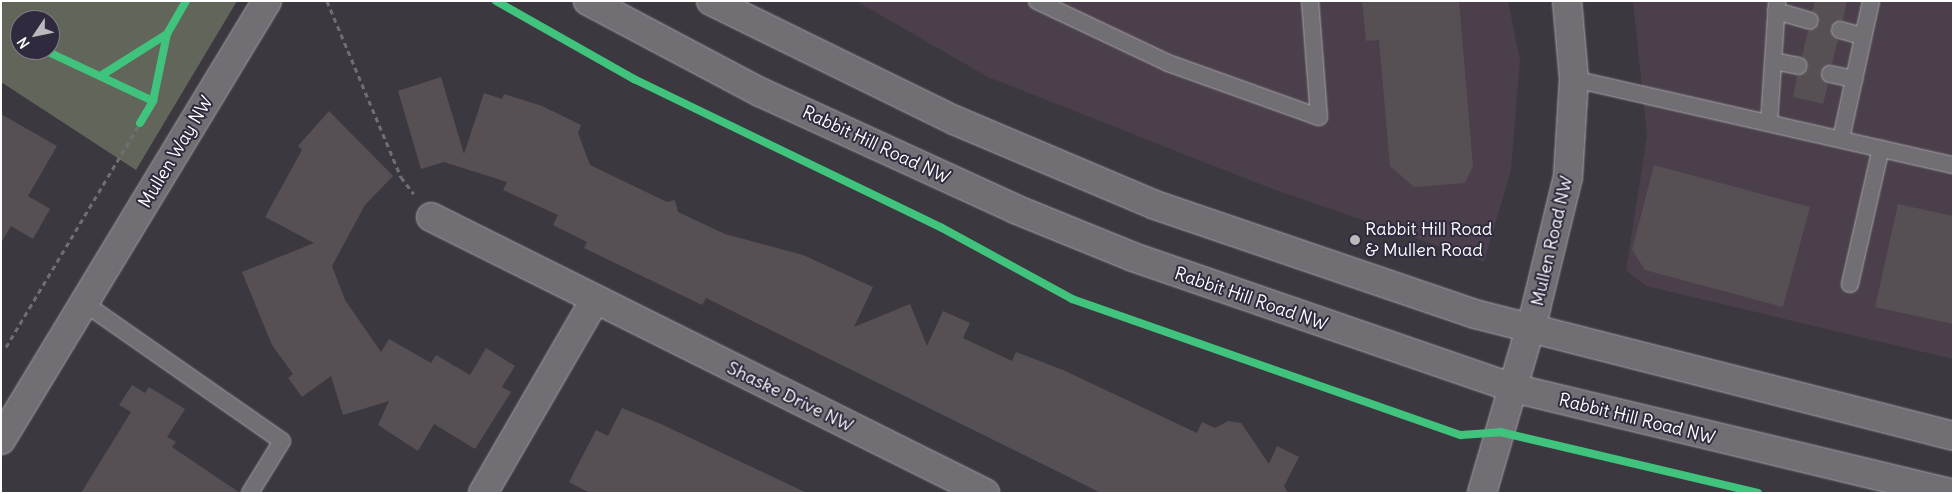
<!DOCTYPE html>
<style>
body{margin:0}
#map{position:relative;width:1954px;height:494px;overflow:hidden;background:#3c3840;font-family:Delius,sans-serif}
div>[style]{position:absolute}
.built>*{inset:0;background:#4a3f4a}
.green>*{inset:0;background:#61655a}
.building>*{inset:0;background:#565054}
.path>*{height:3px;margin-top:-1.5px;transform-origin:0;background:repeating-linear-gradient(90deg,#706e73 0 5px,transparent 0 9px)}
.roads{filter:drop-shadow(0 0 1px #a7a5a9) drop-shadow(0 0 1px #a7a5a9)}
.service>*{height:16px;margin:-8px;padding:0 8px;transform-origin:8px;border-radius:8px;background:#716f74}
.minor>*{height:28px;margin:-14px;padding:0 14px;transform-origin:14px;border-radius:14px;background:#716f74}
.tertiary>*{height:28px;margin:-14px;padding:0 14px;transform-origin:14px;border-radius:14px;background:#716f74}
.secondary>*{height:28px;margin:-14px;padding:0 14px;transform-origin:14px;border-radius:14px;background:#716f74}
.cycleway>*{height:8px;margin:-4px;padding:0 4px;transform-origin:4px;border-radius:4px;background:#40c37c}
.dots>*{width:14px;height:14px;translate:-50% -50%;box-sizing:border-box;border:2px solid #2f2a3d;border-radius:50%}
span{translate:-50% -50%;white-space:nowrap;text-align:center;line-height:1.15;-webkit-text-stroke:4px #2f2a3d;paint-order:stroke}
.street-label{font-size:18px;color:#fff}
.poi-label{font-size:18px;color:#fff}
.left{translate:0 -50%;text-align:left}
.frame{position:absolute;inset:0;border:2px solid #fff;pointer-events:none}
.north{position:absolute;left:10px;top:10px;width:50px;height:50px;box-sizing:border-box;background:#2f2a3d;border:1px solid #827f8b;border-radius:50%;rotate:236deg;font-size:14px;font-weight:700;line-height:20px;text-align:center;color:#fff}
.north::after{content:'';display:block;margin:auto;width:18px;height:22px;background:#bbb9bc;clip-path:polygon(50% 0,100% 100%,50% 72%,0 100%)}
</style>
<div id="map">
<div class="built">
<div style="clip-path:polygon(856px 1px,1508px 1px,1520px 60px,1511px 170px,1484px 262px,1270px 188px,988px 77px)"></div>
<div style="clip-path:polygon(1633px 1px,1953px 1px,1953px 359px,1646px 286px,1626px 270px,1647px 136px)"></div>
</div>
<div class="green">
<div style="clip-path:polygon(evenodd,1px 1px,237px 1px,136px 170px,1px 82px,1px 1px,20px 20px,50px 20px,50px 50px,20px 50px,20px 20px)"></div>
</div>
<div class="building">
<div style="clip-path:polygon(1362px 1px,1459px 1px,1473px 166px,1465px 183px,1414px 187px,1390px 166px,1379px 40px,1366px 41px)"></div>
<div style="clip-path:polygon(1815px 1px,1847px 1px,1843px 20px,1830px 28px,1838px 40px,1832px 64px,1820px 72px,1828px 84px,1823px 104px,1793px 97px,1797px 76px,1809px 68px,1802px 56px,1808px 31px,1820px 23px,1812px 11px)"></div>
<div style="clip-path:polygon(441px 77px,464px 154px,484px 93px,502px 99px,504px 94px,542px 106px,581px 125px,578px 133px,590px 165px,667px 202px,675px 200px,678px 212px,725px 234px,803px 255px,873px 287px,854px 327px,910px 304px,927px 346px,943px 311px,970px 323px,963px 338px,1012px 361px,1016px 352px,1063px 370px,1197px 433px,1202px 422px,1215px 428px,1228px 421px,1241px 423px,1269px 464px,1277px 446px,1299px 457px,1284px 486px,1288px 493px,1101px 493px,706px 298px,702px 305px,584px 248px,587px 242px,553px 225px,558px 215px,503px 190px,507px 182px,444px 162px,421px 169px,398px 91px)"></div>
<div style="clip-path:polygon(329px 111px,393px 176px,365px 205px,332px 266px,345px 300px,381px 352px,389px 339px,431px 363px,436px 355px,470px 375px,486px 348px,515px 366px,502px 387px,511px 392px,475px 449px,434px 424px,418px 451px,378px 425px,389px 401px,343px 415px,331px 376px,302px 397px,288px 378px,293px 374px,272px 345px,242px 272px,314px 243px,265px 217px,302px 150px,298px 146px)"></div>
<div style="clip-path:polygon(1px 114px,57px 146px,28px 196px,50px 209px,33px 239px,11px 226px,1px 243px)"></div>
<div style="clip-path:polygon(1654px 165px,1810px 207px,1783px 307px,1645px 270px,1632px 250px)"></div>
<div style="clip-path:polygon(1898px 204px,1953px 216px,1953px 324px,1875px 307px)"></div>
<div style="clip-path:polygon(132px 385px,145px 393px,149px 387px,185px 409px,167px 437px,176px 442px,172px 447px,240px 493px,81px 493px,131px 412px,119px 405px)"></div>
<div style="clip-path:polygon(622px 408px,661px 424px,807px 493px,590px 493px,569px 482px,596px 430px,608px 436px)"></div>
</div>
<div class="path">
<div style="left:327px;top:1px;width:191px;rotate:67.2deg"></div>
<div style="left:401px;top:177px;width:21px;rotate:53deg"></div>
<div style="left:6px;top:347px;width:261px;rotate:-59.1deg"></div>
</div>
<div class="roads">
<div class="service">
<div style="left:1037px;top:1px;width:145px;rotate:25.3deg"></div>
<div style="left:1168px;top:63px;width:160px;rotate:19.7deg"></div>
<div style="left:1319px;top:117px;width:116px;rotate:-94.4deg"></div>
<div style="left:1776px;top:11px;width:35px;rotate:16deg"></div>
<div style="left:1840px;top:30px;width:24px;rotate:15deg"></div>
<div style="left:1773px;top:61px;width:26px;rotate:11deg"></div>
<div style="left:1830px;top:74px;width:25px;rotate:12deg"></div>
<div style="left:1574px;top:79px;width:389px;rotate:12.8deg"></div>
<div style="left:1769px;top:123px;width:122px;rotate:-86.2deg"></div>
<div style="left:1841px;top:139px;width:141px;rotate:-77.7deg"></div>
<div style="left:1850px;top:284px;width:139px;rotate:-77.2deg"></div>
<div style="left:84px;top:303px;width:241px;rotate:34.9deg"></div>
<div style="left:282px;top:441px;width:61px;rotate:121.6deg"></div>
</div>
<div class="minor">
<div style="left:431px;top:217px;width:619px;rotate:26.48deg"></div>
<div style="left:483px;top:493px;width:223px;rotate:-59.9deg"></div>
</div>
<div class="tertiary">
<div style="left:1px;top:440px;width:513px;rotate:-58.79deg"></div>
<div style="left:1482px;top:493px;width:193px;rotate:-73.7deg"></div>
<div style="left:1536px;top:308px;width:135px;rotate:-76.3deg"></div>
<div style="left:1568px;top:177px;width:98px;rotate:-86.5deg"></div>
<div style="left:1574px;top:79px;width:78px;rotate:-95.1deg"></div>
</div>
<div class="secondary">
<div style="left:588px;top:1px;width:195px;rotate:27.9deg"></div>
<div style="left:760px;top:92px;width:281px;rotate:24.6deg"></div>
<div style="left:1015px;top:209px;width:127px;rotate:22.1deg"></div>
<div style="left:1133px;top:257px;width:402px;rotate:19deg"></div>
<div style="left:1513px;top:388px;width:450px;rotate:13.5deg"></div>
<div style="left:711px;top:1px;width:271px;rotate:26.1deg"></div>
<div style="left:954px;top:120px;width:218px;rotate:22.9deg"></div>
<div style="left:1155px;top:205px;width:338px;rotate:18.8deg"></div>
<div style="left:1475px;top:314px;width:493px;rotate:14.3deg"></div>
</div>
</div>
<div class="cycleway">
<div style="left:496px;top:1px;width:159px;rotate:29.5deg"></div>
<div style="left:634px;top:79px;width:342px;rotate:25.8deg"></div>
<div style="left:942px;top:228px;width:148px;rotate:28.6deg"></div>
<div style="left:1072px;top:299px;width:412px;rotate:19.3deg"></div>
<div style="left:1461px;top:435px;width:39px;rotate:-4deg"></div>
<div style="left:1500px;top:432px;width:265px;rotate:13.3deg"></div>
<div style="left:44px;top:50px;width:120px;rotate:25.1deg"></div>
<div style="left:102px;top:75px;width:77px;rotate:-32.2deg"></div>
<div style="left:167px;top:34px;width:38px;rotate:-60deg"></div>
<div style="left:140px;top:123px;width:26px;rotate:-59deg"></div>
<div style="left:153px;top:101px;width:68px;rotate:-78.2deg"></div>
</div>
<div class="dots">
<div style="left:1355px;top:240px;background:#bbb9bc"></div>
</div>
<div class="street-label">
<span style="left:876px;top:145px;rotate:25deg">Rabbit Hill Road NW</span>
<span style="left:176px;top:152px;rotate:-59deg">Mullen Way NW</span>
<span style="left:1552px;top:241px;rotate:-77deg">Mullen Road NW</span>
<span style="left:1251px;top:299px;rotate:19deg">Rabbit Hill Road NW</span>
<span style="left:790px;top:397px;rotate:26deg">Shaske Drive NW</span>
<span style="left:1637px;top:419px;rotate:14deg">Rabbit Hill Road NW</span>
</div>
<div class="poi-label">
<span class="left" style="left:1365px;top:240px">Rabbit Hill Road<br>&amp; Mullen Road</span>
</div>
<div class="frame"></div>
<div class="north">N</div>
</div>
